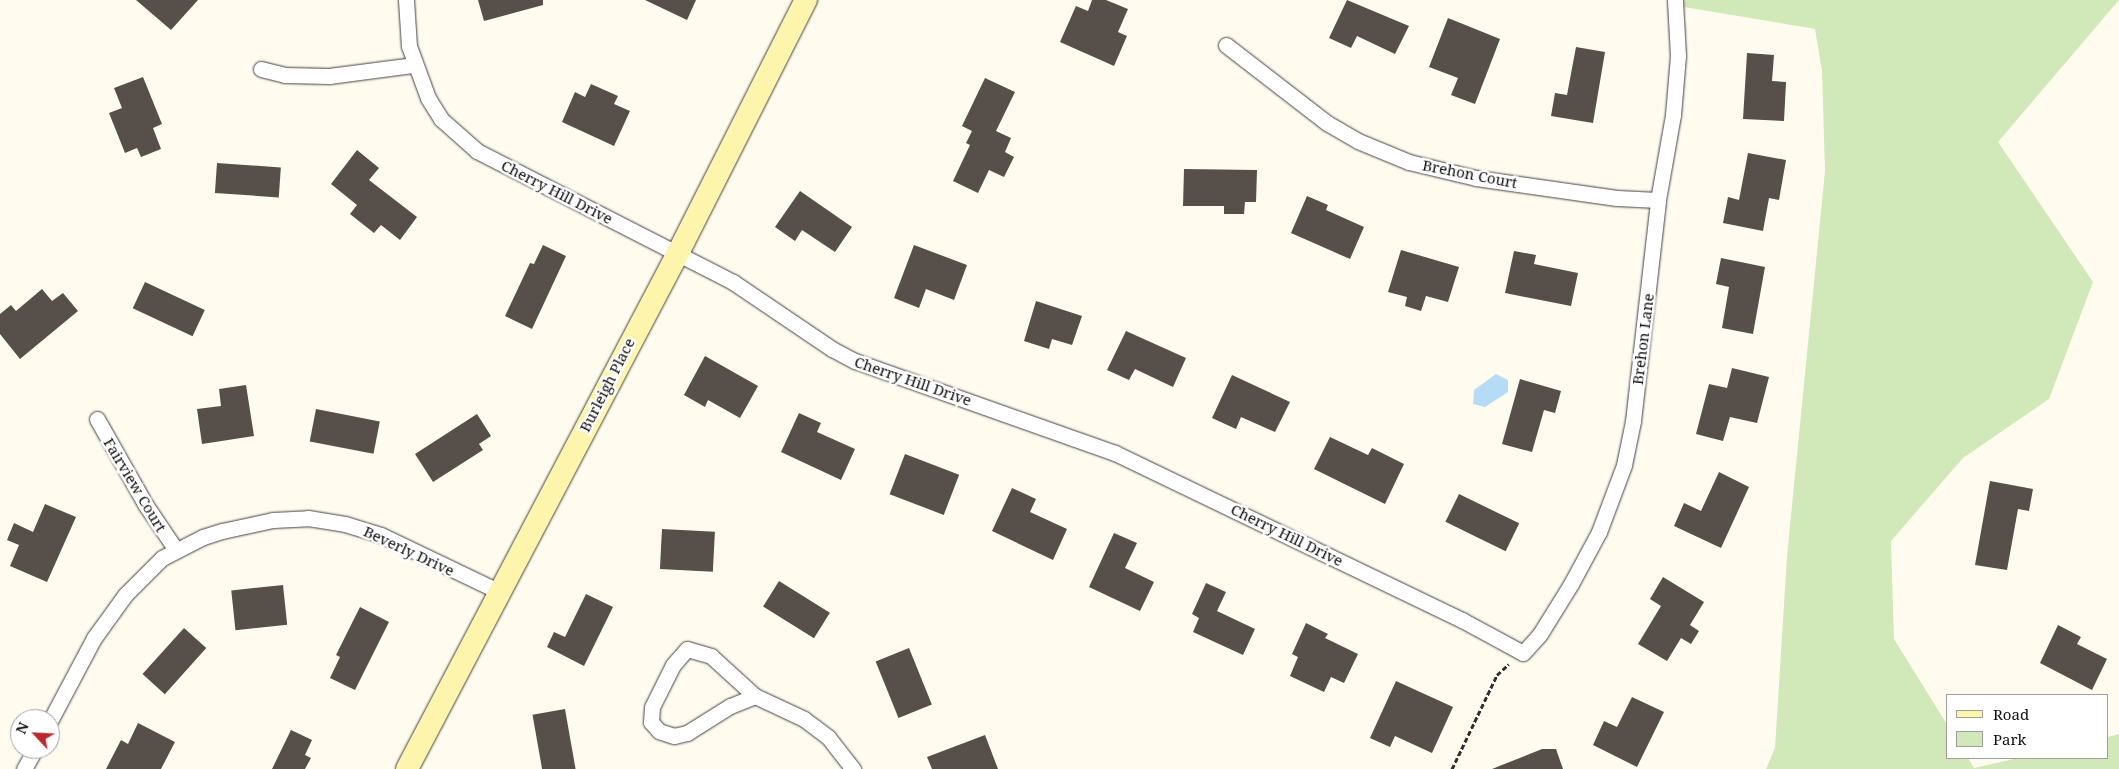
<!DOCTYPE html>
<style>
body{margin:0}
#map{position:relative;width:2119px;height:769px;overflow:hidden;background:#fffcef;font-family:"Noto Serif",serif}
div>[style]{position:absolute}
.green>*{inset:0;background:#d1e9b9}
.water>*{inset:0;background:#b5dcf5}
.building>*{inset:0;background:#564f4a;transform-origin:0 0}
.path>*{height:3px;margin-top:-1.5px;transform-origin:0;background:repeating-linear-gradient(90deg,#303030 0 5px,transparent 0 7.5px)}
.roads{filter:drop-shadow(0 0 1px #414141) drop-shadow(0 0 1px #414141)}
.street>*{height:15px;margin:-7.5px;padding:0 7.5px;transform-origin:7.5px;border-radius:7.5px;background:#fff}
.secondary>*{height:22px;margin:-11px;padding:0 11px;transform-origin:11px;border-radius:11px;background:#fdf5ab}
span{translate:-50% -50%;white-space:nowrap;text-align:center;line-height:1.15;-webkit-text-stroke:5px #fff;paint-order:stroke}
.street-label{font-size:15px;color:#0e0e0e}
.legend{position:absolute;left:1946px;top:694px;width:162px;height:65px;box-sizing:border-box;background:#fff;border:1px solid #9f9f9f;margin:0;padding:6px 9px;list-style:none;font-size:15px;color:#0e0e0e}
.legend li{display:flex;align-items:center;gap:10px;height:25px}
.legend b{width:25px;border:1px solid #9f9f9f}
.north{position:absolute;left:10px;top:709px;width:50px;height:50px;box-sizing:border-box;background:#fff;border:1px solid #9f9f9f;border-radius:50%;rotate:295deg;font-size:14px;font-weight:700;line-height:20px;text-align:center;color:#0e0e0e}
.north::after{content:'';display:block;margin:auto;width:18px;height:22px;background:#bc282d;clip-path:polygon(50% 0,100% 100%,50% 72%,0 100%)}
</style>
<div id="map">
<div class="green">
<div style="clip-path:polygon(1683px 0,2119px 0,1998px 142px,2093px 282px,2049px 399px,1963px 458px,1891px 541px,1894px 639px,1948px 726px,1948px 758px,1968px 758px,1974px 768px,2018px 758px,2108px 758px,2108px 737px,2119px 734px,2119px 769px,1766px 769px,1775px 748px,1787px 556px,1825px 171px,1822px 71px,1815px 29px,1684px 7px)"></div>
</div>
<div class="water">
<div style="clip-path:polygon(1496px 374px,1508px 380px,1508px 392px,1485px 407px,1473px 404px,1474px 390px)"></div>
</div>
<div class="building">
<div style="clip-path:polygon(136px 0,198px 0,171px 30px)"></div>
<div style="clip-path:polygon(478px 0,543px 0,543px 5px,484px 21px)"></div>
<div style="clip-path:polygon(645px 0,696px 0,687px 20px)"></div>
<div style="clip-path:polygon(1092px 0,1106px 0,1128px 9px,1118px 32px,1127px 36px,1114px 66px,1060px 42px,1076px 6px,1088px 11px)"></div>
<div style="clip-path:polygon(1347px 0,1409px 26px,1395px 54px,1357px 36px,1351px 48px,1329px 38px)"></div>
<div style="clip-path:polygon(1448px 18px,1500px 39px,1475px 104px,1451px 95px,1458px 78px,1429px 67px)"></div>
<div style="clip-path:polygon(1576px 47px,1605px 52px,1593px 123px,1551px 116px,1555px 93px,1567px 95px)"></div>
<div style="clip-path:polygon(1747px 53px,1774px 55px,1772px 81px,1786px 82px,1784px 121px,1743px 119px)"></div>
<div style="clip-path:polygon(143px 77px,162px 124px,153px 128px,161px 149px,141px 157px,137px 148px,125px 153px,109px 113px,122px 108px,114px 88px)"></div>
<div style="clip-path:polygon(985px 78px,1015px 92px,996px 131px,1011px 138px,1005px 152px,1014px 157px,1004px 177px,989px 170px,978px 193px,953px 181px,970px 145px,966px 143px,972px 131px,962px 126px)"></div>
<div style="clip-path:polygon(591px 84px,618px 96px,614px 104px,630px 111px,614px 146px,562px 122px,575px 92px,585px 97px)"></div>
<div style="clip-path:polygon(357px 150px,379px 168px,369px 180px,417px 217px,400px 240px,381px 225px,374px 233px,350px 214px,357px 205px,331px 184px)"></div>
<div style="clip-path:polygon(1748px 153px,1786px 160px,1779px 200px,1769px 198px,1763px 231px,1723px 223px,1728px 197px,1739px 200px)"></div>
<div style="left:217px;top:163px;width:64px;height:30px;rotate:4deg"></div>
<div style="clip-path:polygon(1184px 169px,1257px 170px,1256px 202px,1245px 202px,1244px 214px,1224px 214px,1224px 206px,1183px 206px)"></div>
<div style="clip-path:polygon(800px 191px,852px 227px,835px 252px,802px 230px,795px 241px,775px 227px)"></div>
<div style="clip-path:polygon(1307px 196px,1328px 205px,1326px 210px,1364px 227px,1350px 259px,1291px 233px)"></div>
<div style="clip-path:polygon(543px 245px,566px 256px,532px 329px,505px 316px,530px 263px,534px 264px)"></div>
<div style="clip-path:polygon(914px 245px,967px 265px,954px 300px,926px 289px,919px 308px,894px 298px)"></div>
<div style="clip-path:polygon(1401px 250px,1459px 267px,1448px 302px,1426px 296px,1421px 311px,1405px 306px,1407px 297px,1388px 292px)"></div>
<div style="clip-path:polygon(1514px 251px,1536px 255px,1534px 264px,1578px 273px,1571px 306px,1505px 293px)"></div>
<div style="clip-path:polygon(1721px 258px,1765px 267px,1753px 334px,1722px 328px,1729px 287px,1716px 284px)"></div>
<div style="left:145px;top:282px;width:66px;height:29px;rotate:25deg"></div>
<div style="clip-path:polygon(42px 289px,52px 301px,63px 293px,78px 311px,20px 359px,0 334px,0 314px,11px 305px,16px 311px)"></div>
<div style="clip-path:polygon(1036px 301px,1082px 316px,1072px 345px,1052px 339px,1049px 349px,1024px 341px)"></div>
<div style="clip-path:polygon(1126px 331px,1186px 358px,1173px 387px,1135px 369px,1129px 380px,1107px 370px)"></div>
<div style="clip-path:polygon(705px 356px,758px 386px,740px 418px,708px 400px,705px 407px,684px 395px)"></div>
<div style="clip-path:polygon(1732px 368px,1769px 377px,1757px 423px,1730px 417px,1723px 441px,1696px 434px,1709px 384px,1727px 388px)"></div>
<div style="clip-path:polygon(1232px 375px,1290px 402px,1275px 432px,1241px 417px,1236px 429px,1212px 418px)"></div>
<div style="clip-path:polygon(1520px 379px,1561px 391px,1555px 413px,1544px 410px,1532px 452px,1502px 444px)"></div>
<div style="clip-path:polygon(246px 385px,254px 436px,202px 444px,197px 409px,221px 406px,219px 389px)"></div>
<div style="left:316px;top:409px;width:65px;height:33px;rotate:11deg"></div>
<div style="clip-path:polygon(799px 413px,821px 423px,817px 432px,855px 449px,841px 480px,781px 452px)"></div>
<div style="clip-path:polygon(477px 414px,491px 436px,479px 444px,483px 450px,433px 482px,415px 454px)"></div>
<div style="clip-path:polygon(1330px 437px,1368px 455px,1372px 448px,1404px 464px,1385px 504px,1314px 469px)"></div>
<div style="left:905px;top:454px;width:58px;height:43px;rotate:21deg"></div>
<div style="clip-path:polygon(1719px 472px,1749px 487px,1721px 548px,1674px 526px,1684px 503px,1701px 511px)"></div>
<div style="clip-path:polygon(1990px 481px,2033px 489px,2029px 511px,2018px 509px,2007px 570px,1975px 565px)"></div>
<div style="clip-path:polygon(1012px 488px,1036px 499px,1030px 512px,1067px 529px,1053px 560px,992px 531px)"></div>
<div style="left:1459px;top:494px;width:67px;height:31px;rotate:26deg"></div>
<div style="clip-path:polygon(45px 504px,76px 517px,47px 582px,10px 566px,19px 545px,7px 540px,14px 523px,33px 532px)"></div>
<div style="left:662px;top:529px;width:53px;height:40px;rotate:3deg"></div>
<div style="clip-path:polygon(1114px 533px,1137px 543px,1125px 568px,1154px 582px,1140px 611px,1089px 587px)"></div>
<div style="clip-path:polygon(1663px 577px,1704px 602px,1690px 625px,1699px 631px,1691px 644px,1681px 638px,1667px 661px,1638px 644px,1661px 606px,1650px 599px)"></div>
<div style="left:779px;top:581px;width:60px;height:30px;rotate:32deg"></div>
<div style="clip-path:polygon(1206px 583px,1226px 592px,1217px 611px,1255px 629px,1243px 655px,1193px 632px,1199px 618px,1192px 614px)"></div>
<div style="left:283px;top:585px;width:40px;height:52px;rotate:84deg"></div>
<div style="clip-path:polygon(586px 594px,613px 607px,584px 666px,547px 647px,554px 632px,565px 637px)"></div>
<div style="clip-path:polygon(360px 607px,389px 622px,355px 690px,330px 678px,340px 657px,336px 655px)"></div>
<div style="clip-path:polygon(1306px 623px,1328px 634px,1325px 638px,1358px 654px,1344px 683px,1331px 677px,1324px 692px,1290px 676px,1298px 657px,1292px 654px)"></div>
<div style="clip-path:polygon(2058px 625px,2081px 637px,2077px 644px,2107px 659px,2092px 690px,2040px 663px)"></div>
<div style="left:184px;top:628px;width:30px;height:62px;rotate:42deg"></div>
<div style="left:909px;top:648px;width:61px;height:36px;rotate:68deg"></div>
<div style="clip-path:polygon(1396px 681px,1453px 707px,1432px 753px,1395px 736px,1390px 747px,1370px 738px)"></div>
<div style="clip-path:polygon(1632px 697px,1664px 712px,1637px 767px,1593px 745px,1604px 721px,1617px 727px)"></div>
<div style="left:565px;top:709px;width:61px;height:33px;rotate:80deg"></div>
<div style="clip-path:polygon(138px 723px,175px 742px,161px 769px,106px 769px,121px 740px,128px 744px)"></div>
<div style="clip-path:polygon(291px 730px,312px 740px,305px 755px,311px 758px,305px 769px,272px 769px)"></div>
<div style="clip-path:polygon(985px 735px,998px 769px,932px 769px,927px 757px)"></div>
<div style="clip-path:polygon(1542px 749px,1556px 749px,1563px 769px,1492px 769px)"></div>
</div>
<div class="path">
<div style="left:1452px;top:769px;width:104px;rotate:-64.4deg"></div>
<div style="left:1497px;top:675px;width:16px;rotate:-43deg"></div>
</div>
<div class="roads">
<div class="street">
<div style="left:406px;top:0;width:46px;rotate:86.3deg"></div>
<div style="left:409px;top:46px;width:55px;rotate:69.9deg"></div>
<div style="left:428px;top:98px;width:25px;rotate:58deg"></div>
<div style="left:441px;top:119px;width:48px;rotate:41.6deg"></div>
<div style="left:477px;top:151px;width:288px;rotate:27.1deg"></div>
<div style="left:733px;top:282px;width:120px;rotate:34.1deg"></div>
<div style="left:832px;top:349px;width:26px;rotate:28deg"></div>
<div style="left:855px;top:361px;width:276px;rotate:19.5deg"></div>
<div style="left:1115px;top:453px;width:385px;rotate:25.7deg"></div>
<div style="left:1462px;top:620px;width:69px;rotate:28.4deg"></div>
<div style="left:1523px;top:653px;width:25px;rotate:-48deg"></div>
<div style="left:1540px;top:634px;width:59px;rotate:-58.2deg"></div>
<div style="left:1571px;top:584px;width:59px;rotate:-61.7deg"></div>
<div style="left:1599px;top:532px;width:72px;rotate:-69.5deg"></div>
<div style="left:1624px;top:465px;width:45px;rotate:-78.4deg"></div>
<div style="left:1633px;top:421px;width:222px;rotate:-83.5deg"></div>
<div style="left:1658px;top:200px;width:86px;rotate:-80deg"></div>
<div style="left:1673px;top:115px;width:59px;rotate:-85.2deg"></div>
<div style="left:1678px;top:56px;width:56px;rotate:-93.1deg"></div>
<div style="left:1226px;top:45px;width:128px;rotate:37.7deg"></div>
<div style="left:1327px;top:123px;width:36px;rotate:30deg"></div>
<div style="left:1358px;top:141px;width:55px;rotate:22.4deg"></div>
<div style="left:1409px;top:162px;width:69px;rotate:13.4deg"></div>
<div style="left:1476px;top:178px;width:142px;rotate:8.1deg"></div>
<div style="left:1617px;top:198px;width:41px;rotate:2.8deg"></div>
<div style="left:261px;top:69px;width:25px;rotate:14deg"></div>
<div style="left:285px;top:75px;width:44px;rotate:1.3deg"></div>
<div style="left:329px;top:76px;width:86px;rotate:-7.4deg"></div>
<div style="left:97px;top:419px;width:98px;rotate:60.5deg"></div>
<div style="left:145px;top:504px;width:55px;rotate:56deg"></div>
<div style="left:687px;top:649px;width:25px;rotate:16deg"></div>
<div style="left:711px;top:656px;width:59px;rotate:42.3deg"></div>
<div style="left:755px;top:696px;width:27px;rotate:158deg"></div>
<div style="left:730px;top:706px;width:51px;rotate:147.9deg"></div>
<div style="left:687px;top:733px;width:13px;rotate:167deg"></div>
<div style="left:674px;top:736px;width:16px;rotate:-162deg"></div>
<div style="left:659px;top:731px;width:12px;rotate:-132deg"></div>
<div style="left:651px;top:722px;width:15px;rotate:-86deg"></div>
<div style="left:652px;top:707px;width:47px;rotate:-63.4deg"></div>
<div style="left:673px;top:665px;width:21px;rotate:-49deg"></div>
<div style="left:755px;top:696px;width:54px;rotate:25.1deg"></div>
<div style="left:804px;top:719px;width:30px;rotate:37deg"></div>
<div style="left:828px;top:737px;width:41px;rotate:52deg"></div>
<div style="left:50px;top:721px;width:94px;rotate:-62.1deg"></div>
<div style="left:94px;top:638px;width:53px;rotate:-54.2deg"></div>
<div style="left:125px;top:595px;width:52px;rotate:-45deg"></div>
<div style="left:162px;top:558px;width:46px;rotate:-27.1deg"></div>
<div style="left:203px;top:537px;width:20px;rotate:-18deg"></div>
<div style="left:222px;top:531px;width:52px;rotate:-12.2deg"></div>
<div style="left:273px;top:520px;width:35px;rotate:-3deg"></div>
<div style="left:308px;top:518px;width:37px;rotate:9deg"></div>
<div style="left:345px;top:524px;width:38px;rotate:17deg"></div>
<div style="left:381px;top:535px;width:132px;rotate:25.6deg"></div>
<div style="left:24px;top:769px;width:23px;rotate:-61deg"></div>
</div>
<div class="secondary">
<div style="left:407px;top:769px;width:583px;rotate:-62.29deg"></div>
<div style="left:678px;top:253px;width:284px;rotate:-63.2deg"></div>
</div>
</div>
<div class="street-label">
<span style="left:1470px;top:174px;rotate:11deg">Brehon Court</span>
<span style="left:557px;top:192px;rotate:27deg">Cherry Hill Drive</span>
<span style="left:1643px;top:339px;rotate:-83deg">Brehon Lane</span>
<span style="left:913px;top:381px;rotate:19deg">Cherry Hill Drive</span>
<span style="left:607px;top:385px;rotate:-63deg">Burleigh Place</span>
<span style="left:135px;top:485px;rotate:59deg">Fairview Court</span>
<span style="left:1287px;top:535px;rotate:26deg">Cherry Hill Drive</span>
<span style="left:409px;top:551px;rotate:25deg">Beverly Drive</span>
</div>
<ul class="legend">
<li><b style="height:6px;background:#fdf5ab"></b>Road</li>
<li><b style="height:14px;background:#d1e9b9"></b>Park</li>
</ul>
<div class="north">N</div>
</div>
